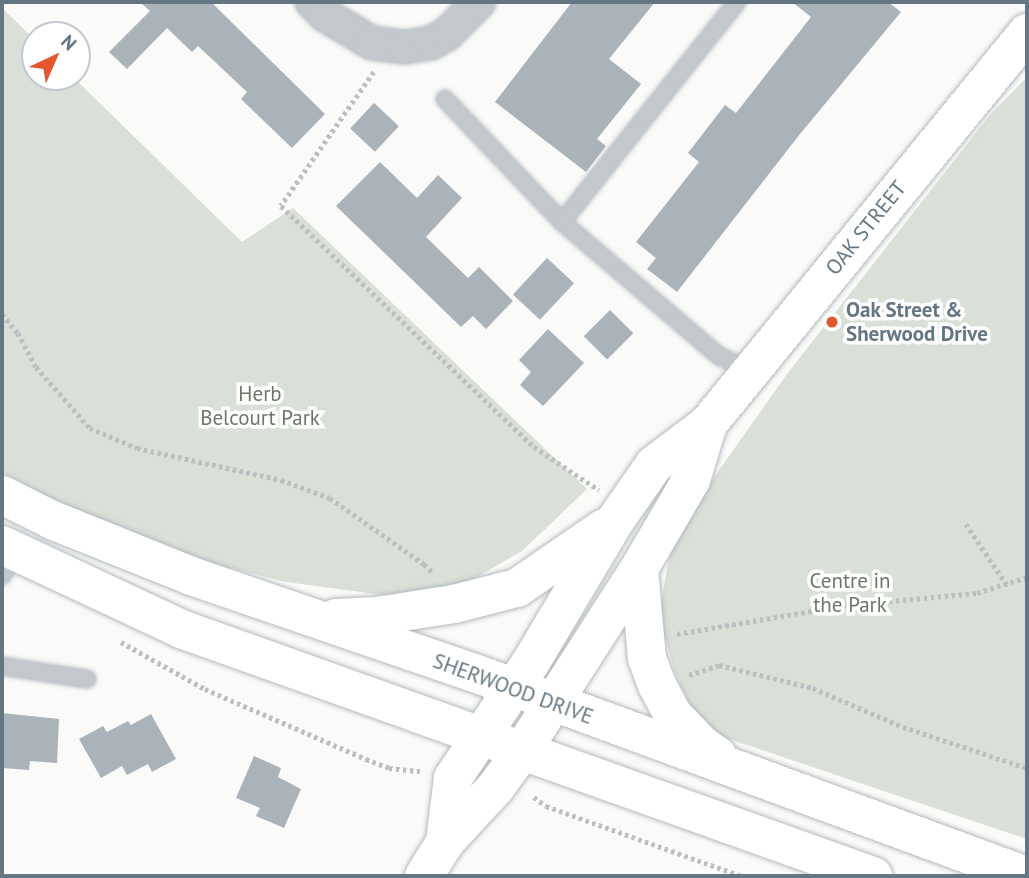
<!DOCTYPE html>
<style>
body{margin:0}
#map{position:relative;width:1029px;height:878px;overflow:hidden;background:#fafaf8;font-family:"PT Sans",sans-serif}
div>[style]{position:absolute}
.green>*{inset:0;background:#dadfd7}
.building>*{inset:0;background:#aab3b9;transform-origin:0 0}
.path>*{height:4.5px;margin-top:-2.25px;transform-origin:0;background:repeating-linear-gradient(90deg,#bbbfc2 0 3.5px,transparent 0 7px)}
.roads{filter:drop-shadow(0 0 2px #b3babf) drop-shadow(0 0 2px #b3babf)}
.lane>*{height:16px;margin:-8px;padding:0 8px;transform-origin:8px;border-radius:8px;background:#c3c8cc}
.street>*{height:32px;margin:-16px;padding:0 16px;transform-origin:16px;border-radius:16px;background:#c3c8cc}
.secondary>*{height:38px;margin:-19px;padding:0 19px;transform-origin:19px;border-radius:19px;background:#fff}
.dots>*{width:19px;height:19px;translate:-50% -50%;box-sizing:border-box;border:4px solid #fff;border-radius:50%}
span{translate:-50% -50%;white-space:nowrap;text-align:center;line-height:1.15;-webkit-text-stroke:7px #fff;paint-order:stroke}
.street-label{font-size:21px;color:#657683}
.poi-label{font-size:21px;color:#657683;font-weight:700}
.left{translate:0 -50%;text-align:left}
.park-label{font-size:21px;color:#687a64}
.frame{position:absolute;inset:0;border:4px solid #657683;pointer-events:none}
.north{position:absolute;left:21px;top:21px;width:70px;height:70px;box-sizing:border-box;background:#fff;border:2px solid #c1c8cd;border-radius:50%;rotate:44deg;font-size:19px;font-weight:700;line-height:28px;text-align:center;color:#657683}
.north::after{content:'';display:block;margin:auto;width:24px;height:32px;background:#e4572e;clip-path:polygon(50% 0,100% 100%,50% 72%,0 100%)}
</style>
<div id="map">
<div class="green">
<div style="clip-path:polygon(2px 8px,35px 40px,35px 77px,73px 77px,242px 242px,293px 208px,587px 489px,522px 551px,451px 592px,398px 597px,286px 582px,202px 561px,65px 506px,2px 472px)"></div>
<div style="clip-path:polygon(1027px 77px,1027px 839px,720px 736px,692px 710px,674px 670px,659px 615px,671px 546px,698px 500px,787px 374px,989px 116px)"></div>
</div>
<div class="building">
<div style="clip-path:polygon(140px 2px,211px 2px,325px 114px,292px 148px,241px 99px,247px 92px,198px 46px,192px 52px,167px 28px,127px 69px,109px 52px,150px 11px)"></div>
<div style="clip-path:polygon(572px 2px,655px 2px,609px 59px,641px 84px,597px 139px,606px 146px,586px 172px,495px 102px)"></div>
<div style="clip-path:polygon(792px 2px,888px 2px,901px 12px,800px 134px,677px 292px,647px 269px,656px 258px,636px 242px,699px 162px,688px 153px,725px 105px,736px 113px,811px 17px)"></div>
<div style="left:374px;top:103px;width:34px;height:35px;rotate:43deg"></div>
<div style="clip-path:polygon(380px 162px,417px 198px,438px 175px,462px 198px,426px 237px,468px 278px,479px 267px,513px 301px,486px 329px,473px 316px,461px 327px,336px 206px)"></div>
<div style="left:547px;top:258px;width:37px;height:50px;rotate:43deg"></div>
<div style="left:610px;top:310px;width:33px;height:37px;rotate:45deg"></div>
<div style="clip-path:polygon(548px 329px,584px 363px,543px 406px,520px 385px,531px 372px,519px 360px)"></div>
<div style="clip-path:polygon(2px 713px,59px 719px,57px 763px,30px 761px,29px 770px,2px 768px)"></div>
<div style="clip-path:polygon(151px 714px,176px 759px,152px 772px,148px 764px,127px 775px,122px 766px,101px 778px,79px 739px,103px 726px,107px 732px,128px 721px,131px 725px)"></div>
<div style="clip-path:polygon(254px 756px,281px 768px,278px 777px,301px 789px,284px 828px,256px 816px,260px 808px,236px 798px)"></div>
</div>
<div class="path">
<div style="left:374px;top:72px;width:163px;rotate:124.8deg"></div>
<div style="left:281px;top:206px;width:349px;rotate:43.6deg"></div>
<div style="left:534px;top:447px;width:78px;rotate:33.5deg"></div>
<div style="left:2px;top:314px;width:25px;rotate:50deg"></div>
<div style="left:18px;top:333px;width:38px;rotate:62deg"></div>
<div style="left:36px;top:367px;width:81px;rotate:48.5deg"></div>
<div style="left:90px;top:428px;width:51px;rotate:23.1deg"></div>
<div style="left:137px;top:448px;width:148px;rotate:12.5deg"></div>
<div style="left:281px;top:480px;width:52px;rotate:20.2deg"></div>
<div style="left:330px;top:498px;width:115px;rotate:35.1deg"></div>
<div style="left:424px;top:564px;width:14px;rotate:45deg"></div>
<div style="left:966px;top:524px;width:73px;rotate:56.1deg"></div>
<div style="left:677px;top:634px;width:172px;rotate:-9.7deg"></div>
<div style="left:847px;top:605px;width:131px;rotate:-5.3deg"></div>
<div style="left:977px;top:593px;width:52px;rotate:-17.7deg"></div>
<div style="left:121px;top:642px;width:96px;rotate:29.2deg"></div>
<div style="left:205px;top:689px;width:176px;rotate:23.5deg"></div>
<div style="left:366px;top:759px;width:25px;rotate:21deg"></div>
<div style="left:389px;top:768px;width:31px;rotate:6deg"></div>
<div style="left:689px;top:675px;width:32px;rotate:-18deg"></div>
<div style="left:719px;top:665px;width:97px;rotate:13.7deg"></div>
<div style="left:813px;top:688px;width:98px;rotate:23.4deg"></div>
<div style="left:903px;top:727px;width:131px;rotate:18.3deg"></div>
<div style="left:534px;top:797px;width:15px;rotate:37deg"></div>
<div style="left:546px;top:806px;width:208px;rotate:19.7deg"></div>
</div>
<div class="roads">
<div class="lane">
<div style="left:445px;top:99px;width:170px;rotate:46.4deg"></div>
<div style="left:562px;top:222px;width:206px;rotate:40.5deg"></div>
<div style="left:719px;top:356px;width:35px;rotate:24deg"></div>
<div style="left:562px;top:222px;width:281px;rotate:-51.5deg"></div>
<div style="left:2px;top:576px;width:27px;rotate:-59deg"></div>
<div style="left:2px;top:666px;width:86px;rotate:8.7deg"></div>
</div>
<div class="street">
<div style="left:312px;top:2px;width:18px;rotate:45deg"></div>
<div style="left:325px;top:15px;width:55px;rotate:30.8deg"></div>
<div style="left:372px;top:43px;width:33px;rotate:7deg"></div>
<div style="left:405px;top:47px;width:26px;rotate:-9deg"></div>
<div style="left:431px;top:43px;width:18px;rotate:-29deg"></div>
<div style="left:447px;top:34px;width:45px;rotate:-45deg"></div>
</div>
<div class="secondary">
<div style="left:2px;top:495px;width:56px;rotate:26.6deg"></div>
<div style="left:52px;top:520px;width:150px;rotate:21.9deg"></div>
<div style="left:191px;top:576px;width:305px;rotate:18.9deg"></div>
<div style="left:480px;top:675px;width:583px;rotate:20.18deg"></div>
<div style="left:2px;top:545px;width:198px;rotate:25.1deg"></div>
<div style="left:181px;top:629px;width:735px;rotate:19.64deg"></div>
<div style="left:639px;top:569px;width:89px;rotate:84.9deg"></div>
<div style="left:647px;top:658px;width:29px;rotate:70deg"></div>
<div style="left:657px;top:685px;width:34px;rotate:62deg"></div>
<div style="left:673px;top:715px;width:42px;rotate:46deg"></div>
<div style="left:702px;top:745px;width:19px;rotate:35deg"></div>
<div style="left:336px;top:618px;width:41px;rotate:-2.8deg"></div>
<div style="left:377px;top:616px;width:78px;rotate:-8.9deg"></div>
<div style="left:454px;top:604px;width:65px;rotate:-14.3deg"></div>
<div style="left:517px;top:588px;width:106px;rotate:-34.6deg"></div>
<div style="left:445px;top:842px;width:64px;rotate:-82.9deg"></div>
<div style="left:453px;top:778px;width:140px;rotate:-56.1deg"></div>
<div style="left:531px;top:662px;width:164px;rotate:-59.2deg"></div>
<div style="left:615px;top:521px;width:68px;rotate:-55.1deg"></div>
<div style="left:654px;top:465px;width:68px;rotate:-37.2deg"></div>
<div style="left:708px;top:424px;width:505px;rotate:-50.79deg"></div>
<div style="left:424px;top:876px;width:40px;rotate:-58deg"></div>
<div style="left:445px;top:842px;width:75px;rotate:-47.2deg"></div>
<div style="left:496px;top:787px;width:44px;rotate:-54.2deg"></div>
<div style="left:522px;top:751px;width:216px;rotate:-57.3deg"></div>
<div style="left:639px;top:569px;width:103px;rotate:-59.7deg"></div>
<div style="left:691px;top:480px;width:59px;rotate:-73.1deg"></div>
</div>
</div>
<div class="dots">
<div style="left:832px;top:322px;background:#e4572e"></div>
</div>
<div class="street-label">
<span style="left:866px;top:228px;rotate:-51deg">OAK STREET</span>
<span style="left:513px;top:689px;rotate:20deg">SHERWOOD DRIVE</span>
</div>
<div class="poi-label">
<span class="left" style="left:846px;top:322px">Oak Street &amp;<br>Sherwood Drive</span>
</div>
<div class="park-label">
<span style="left:260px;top:406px">Herb<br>Belcourt Park</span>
<span style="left:850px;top:593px">Centre in<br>the Park</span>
</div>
<div class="frame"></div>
<div class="north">N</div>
</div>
